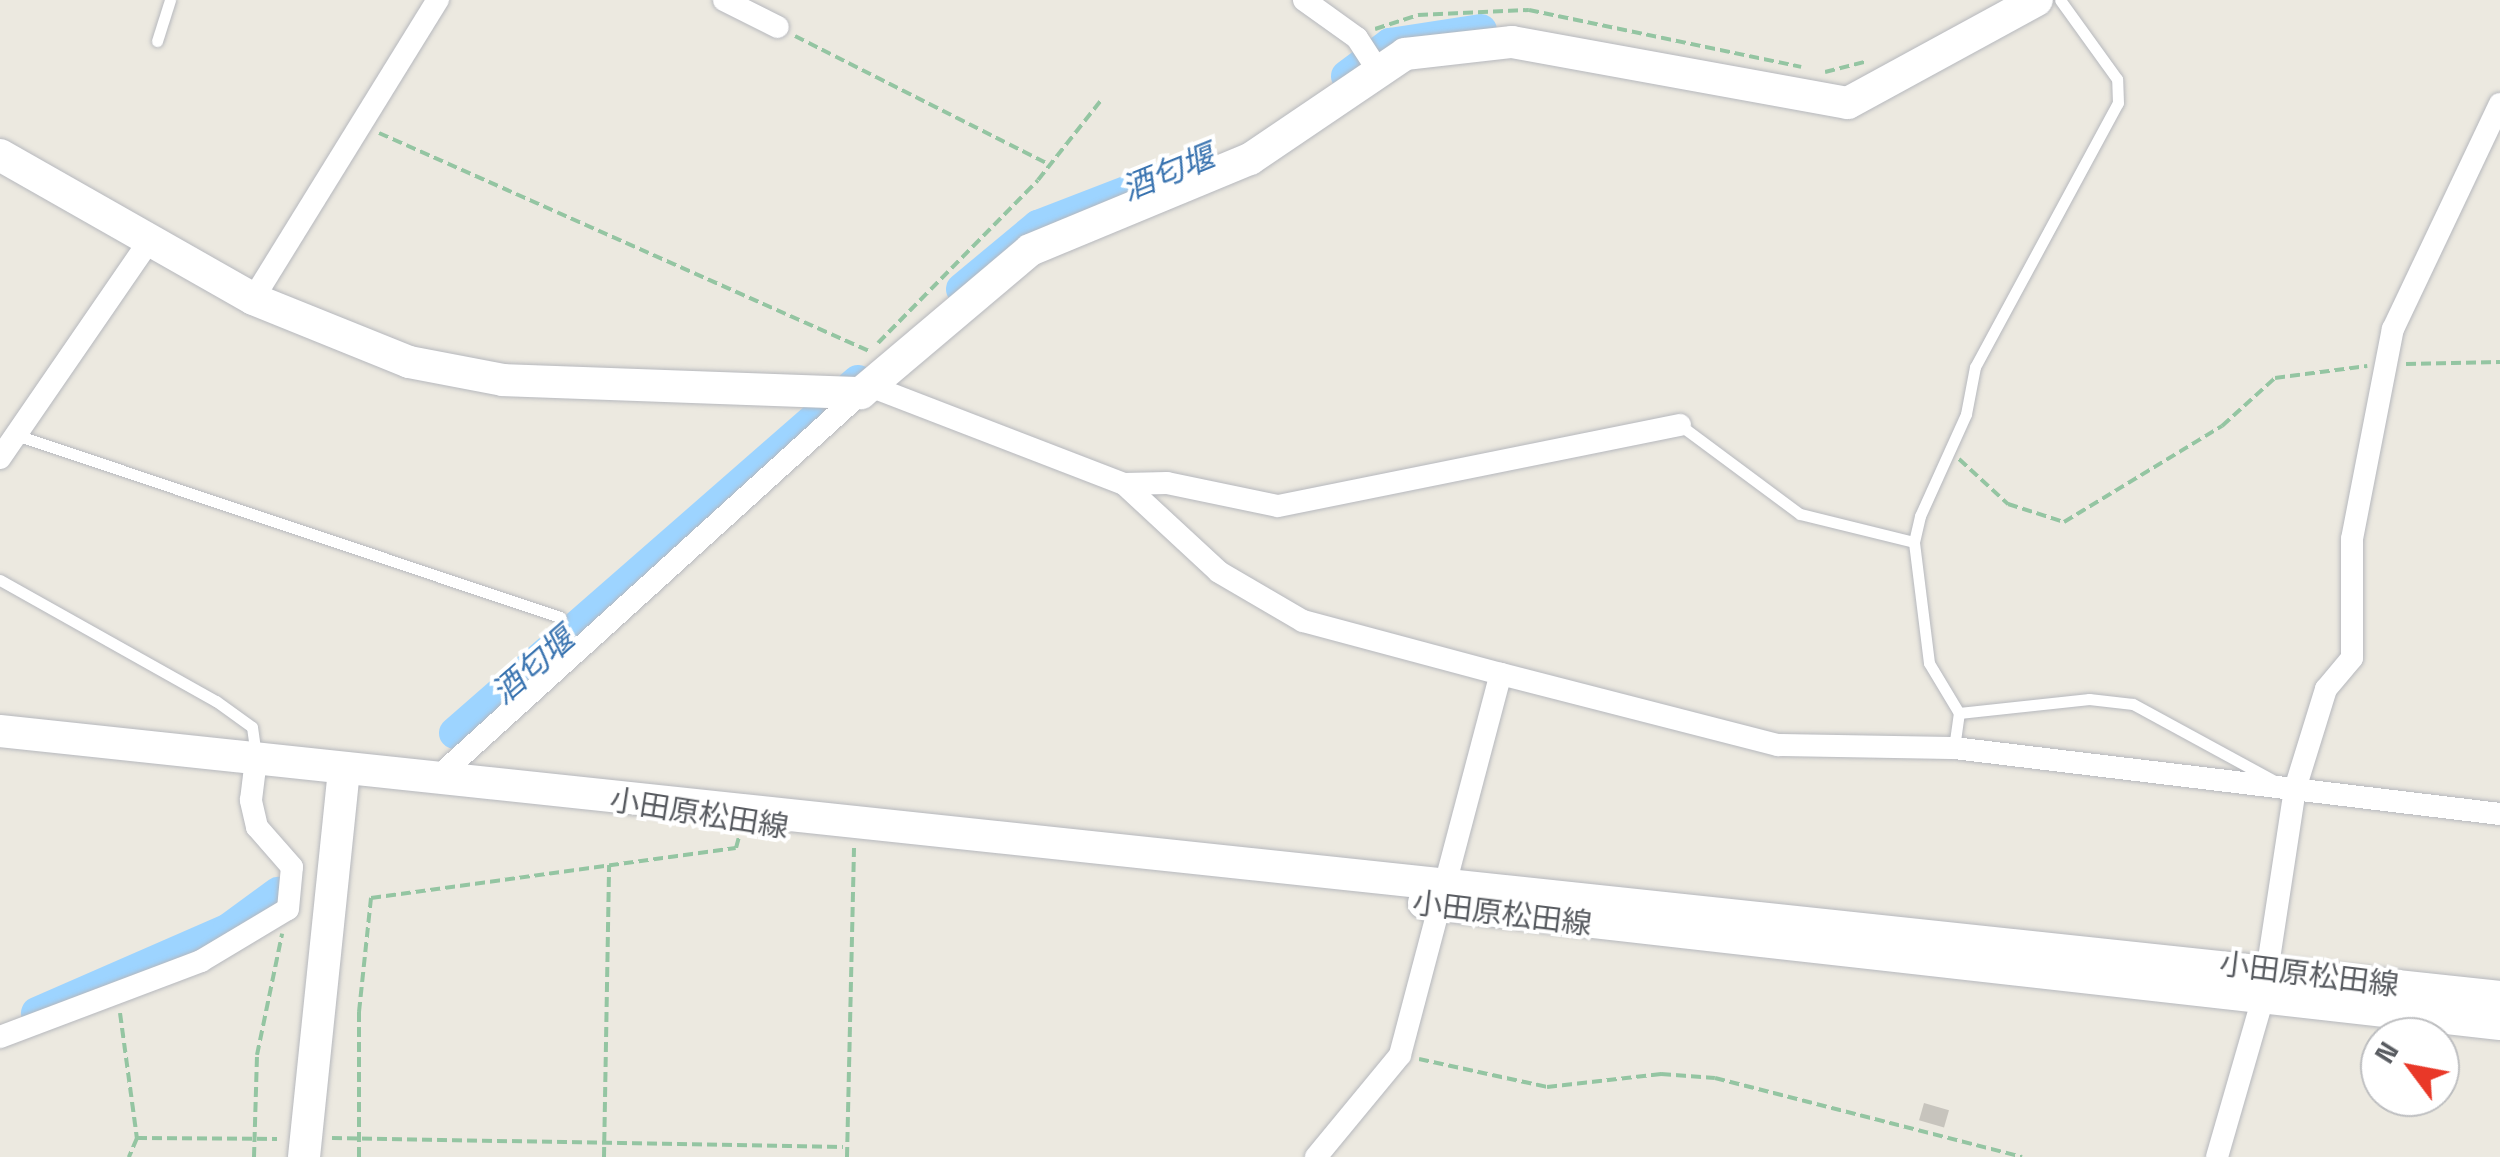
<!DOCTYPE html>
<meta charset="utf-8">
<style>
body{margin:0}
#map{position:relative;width:2500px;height:1157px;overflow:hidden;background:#ece9e0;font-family:"Space Grotesk","Noto Sans JP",sans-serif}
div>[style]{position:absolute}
.river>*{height:32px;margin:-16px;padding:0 16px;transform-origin:16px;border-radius:16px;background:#9dd4ff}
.building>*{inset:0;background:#c7c4bd;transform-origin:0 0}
.path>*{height:4px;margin-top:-2px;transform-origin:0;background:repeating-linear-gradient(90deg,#94c5a2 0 10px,transparent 0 15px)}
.roads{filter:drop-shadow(0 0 2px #b6b8bd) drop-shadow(0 0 2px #b6b8bd)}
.lane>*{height:11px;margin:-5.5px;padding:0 5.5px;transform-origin:5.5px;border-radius:5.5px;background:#fff}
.street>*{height:22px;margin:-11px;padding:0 11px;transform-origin:11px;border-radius:11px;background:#fff}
.secondary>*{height:32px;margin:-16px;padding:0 16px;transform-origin:16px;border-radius:16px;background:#fff}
span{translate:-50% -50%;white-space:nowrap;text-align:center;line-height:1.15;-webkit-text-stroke:8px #fff;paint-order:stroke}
.street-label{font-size:30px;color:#595c61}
.water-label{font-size:32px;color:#3a74b0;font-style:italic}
.north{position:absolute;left:2360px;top:1017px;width:100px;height:100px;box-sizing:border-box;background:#fff;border:2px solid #bdbec0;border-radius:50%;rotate:302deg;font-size:28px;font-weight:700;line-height:40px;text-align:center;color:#595c61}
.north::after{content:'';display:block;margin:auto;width:35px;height:45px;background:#e93828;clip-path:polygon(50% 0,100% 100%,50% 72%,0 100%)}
</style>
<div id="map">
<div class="river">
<div style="left:1347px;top:76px;width:54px;rotate:-36.7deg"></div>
<div style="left:1390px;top:44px;width:92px;rotate:-8.7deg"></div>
<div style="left:962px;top:289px;width:99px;rotate:-39.7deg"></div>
<div style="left:1038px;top:226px;width:173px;rotate:-21.1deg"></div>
<div style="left:455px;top:733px;width:535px;rotate:-41.14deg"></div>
<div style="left:37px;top:1013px;width:210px;rotate:-23.6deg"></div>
<div style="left:229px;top:929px;width:61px;rotate:-36.3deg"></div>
</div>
<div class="building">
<div style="left:1924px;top:1103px;width:26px;height:18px;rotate:16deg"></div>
</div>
<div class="path">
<div style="left:1375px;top:29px;width:45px;rotate:-18deg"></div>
<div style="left:1418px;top:15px;width:111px;rotate:-2.6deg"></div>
<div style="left:1529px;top:10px;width:278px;rotate:11.8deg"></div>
<div style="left:795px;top:36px;width:286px;rotate:26.8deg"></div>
<div style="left:1825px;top:72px;width:44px;rotate:-14.3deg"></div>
<div style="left:379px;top:133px;width:536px;rotate:23.98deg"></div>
<div style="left:878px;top:343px;width:228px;rotate:-45.5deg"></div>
<div style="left:1038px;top:180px;width:103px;rotate:-51.7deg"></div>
<div style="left:2406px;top:364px;width:94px;rotate:-1.2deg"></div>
<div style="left:1959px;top:459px;width:67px;rotate:42.6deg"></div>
<div style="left:2008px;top:504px;width:59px;rotate:17.8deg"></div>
<div style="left:2064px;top:522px;width:185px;rotate:-31.3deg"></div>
<div style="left:2222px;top:426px;width:72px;rotate:-42.2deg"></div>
<div style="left:2275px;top:378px;width:93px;rotate:-7.4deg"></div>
<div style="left:120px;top:1013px;width:126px;rotate:82.3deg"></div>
<div style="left:137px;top:1138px;width:21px;rotate:113deg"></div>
<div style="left:1419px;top:1059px;width:131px;rotate:12.3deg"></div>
<div style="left:1547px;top:1087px;width:115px;rotate:-6.5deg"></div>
<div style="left:1661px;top:1074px;width:54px;rotate:4.2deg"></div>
<div style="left:1715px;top:1078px;width:317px;rotate:14.4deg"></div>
<div style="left:137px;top:1138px;width:140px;rotate:0.4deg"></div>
<div style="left:332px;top:1138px;width:511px;rotate:1.01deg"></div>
<div style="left:254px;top:1157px;width:102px;rotate:-88.3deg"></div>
<div style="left:257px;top:1055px;width:124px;rotate:-78.3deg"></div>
<div style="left:359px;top:1157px;width:145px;rotate:-90deg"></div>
<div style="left:359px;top:1012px;width:115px;rotate:-84deg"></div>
<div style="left:371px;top:898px;width:368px;rotate:-7.8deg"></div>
<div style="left:736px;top:848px;width:16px;rotate:-75deg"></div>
<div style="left:604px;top:1157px;width:292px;rotate:-89deg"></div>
<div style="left:847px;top:1157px;width:309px;rotate:-88.7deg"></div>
</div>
<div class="roads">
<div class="lane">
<div style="left:157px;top:41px;width:43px;rotate:-72.4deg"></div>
<div style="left:1680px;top:425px;width:149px;rotate:36.6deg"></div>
<div style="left:1800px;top:514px;width:117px;rotate:13.8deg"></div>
<div style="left:16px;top:435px;width:574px;rotate:18.5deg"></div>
<div style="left:0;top:580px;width:248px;rotate:29.3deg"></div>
<div style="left:216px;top:701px;width:44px;rotate:35.8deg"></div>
<div style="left:252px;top:727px;width:28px;rotate:82deg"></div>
<div style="left:1959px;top:713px;width:131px;rotate:-6.1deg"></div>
<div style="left:2089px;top:699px;width:44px;rotate:6.5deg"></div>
<div style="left:2133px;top:704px;width:161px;rotate:28.6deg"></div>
<div style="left:1954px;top:748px;width:35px;rotate:-82deg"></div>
<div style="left:1959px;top:713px;width:58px;rotate:-121deg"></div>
<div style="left:1929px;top:663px;width:122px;rotate:-97.1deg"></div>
<div style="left:1914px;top:542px;width:27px;rotate:-77deg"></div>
<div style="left:1920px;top:516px;width:112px;rotate:-65.7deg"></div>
<div style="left:1966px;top:414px;width:48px;rotate:-79.2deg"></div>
<div style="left:1975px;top:367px;width:300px;rotate:-61.6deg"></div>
<div style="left:2118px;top:103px;width:24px;rotate:-92deg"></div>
<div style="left:2117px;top:79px;width:97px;rotate:-125.8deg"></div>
</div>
<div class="street">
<div style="left:724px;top:0;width:60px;rotate:26.6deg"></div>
<div style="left:1304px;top:0;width:65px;rotate:35.6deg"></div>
<div style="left:1357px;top:38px;width:37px;rotate:57deg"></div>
<div style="left:253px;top:299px;width:352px;rotate:-58.3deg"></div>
<div style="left:875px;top:388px;width:267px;rotate:21.1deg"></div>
<div style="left:1124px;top:484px;width:129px;rotate:42.8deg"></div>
<div style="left:1219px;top:572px;width:97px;rotate:30.3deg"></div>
<div style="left:1303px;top:621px;width:205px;rotate:15deg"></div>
<div style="left:1501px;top:674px;width:286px;rotate:14.4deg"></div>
<div style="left:1778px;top:745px;width:176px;rotate:1deg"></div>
<div style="left:1954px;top:748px;width:550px;rotate:6.89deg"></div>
<div style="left:0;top:458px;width:267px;rotate:-55.5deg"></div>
<div style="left:1124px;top:484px;width:43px;rotate:-1.3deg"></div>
<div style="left:1167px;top:483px;width:113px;rotate:11.7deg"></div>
<div style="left:1278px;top:506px;width:410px;rotate:-11.4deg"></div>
<div style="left:438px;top:777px;width:571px;rotate:-42.23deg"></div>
<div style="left:0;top:1037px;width:215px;rotate:-20.7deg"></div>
<div style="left:201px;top:961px;width:101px;rotate:-30.9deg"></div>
<div style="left:288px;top:909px;width:42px;rotate:-84.6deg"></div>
<div style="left:292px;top:867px;width:53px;rotate:-131.2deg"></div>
<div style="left:257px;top:827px;width:28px;rotate:-103deg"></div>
<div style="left:251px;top:800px;width:41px;rotate:-83deg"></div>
<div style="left:1316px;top:1157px;width:132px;rotate:-50.5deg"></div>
<div style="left:1400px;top:1055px;width:394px;rotate:-75.2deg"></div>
<div style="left:2217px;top:1157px;width:166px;rotate:-73.9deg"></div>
<div style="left:2263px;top:998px;width:211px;rotate:-81.3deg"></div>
<div style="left:2295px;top:789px;width:105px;rotate:-72.8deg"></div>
<div style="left:2326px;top:689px;width:40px;rotate:-50deg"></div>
<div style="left:2352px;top:658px;width:119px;rotate:-90deg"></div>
<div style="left:2352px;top:539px;width:214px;rotate:-79deg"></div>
<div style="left:2393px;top:329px;width:249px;rotate:-64.6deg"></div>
</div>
<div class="secondary">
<div style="left:0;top:155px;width:291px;rotate:29.6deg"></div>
<div style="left:253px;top:299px;width:168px;rotate:22deg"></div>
<div style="left:409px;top:362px;width:96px;rotate:10.8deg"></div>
<div style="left:503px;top:380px;width:358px;rotate:2.1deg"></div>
<div style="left:861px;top:393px;width:221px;rotate:-40.2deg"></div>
<div style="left:1030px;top:250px;width:238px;rotate:-22.5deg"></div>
<div style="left:1250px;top:159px;width:187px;rotate:-34.1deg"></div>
<div style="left:1405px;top:54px;width:108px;rotate:-6.4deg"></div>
<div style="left:1512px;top:42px;width:341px;rotate:10.3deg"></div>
<div style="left:1848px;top:103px;width:215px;rotate:-28.6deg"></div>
<div style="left:0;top:731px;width:2514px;rotate:6.07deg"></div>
<div style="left:1424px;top:903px;width:1083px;rotate:6.42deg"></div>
<div style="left:304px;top:1157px;width:389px;rotate:-84.1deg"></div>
</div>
</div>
<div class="street-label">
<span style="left:699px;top:814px;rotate:9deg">小田原松田線</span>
<span style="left:1502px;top:914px;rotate:7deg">小田原松田線</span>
<span style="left:2309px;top:975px;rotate:7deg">小田原松田線</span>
</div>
<div class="water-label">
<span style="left:1168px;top:173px;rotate:-22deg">酒匂堰</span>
<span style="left:533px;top:666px;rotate:-41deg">酒匂堰</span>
</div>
<div class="north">N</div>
</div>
